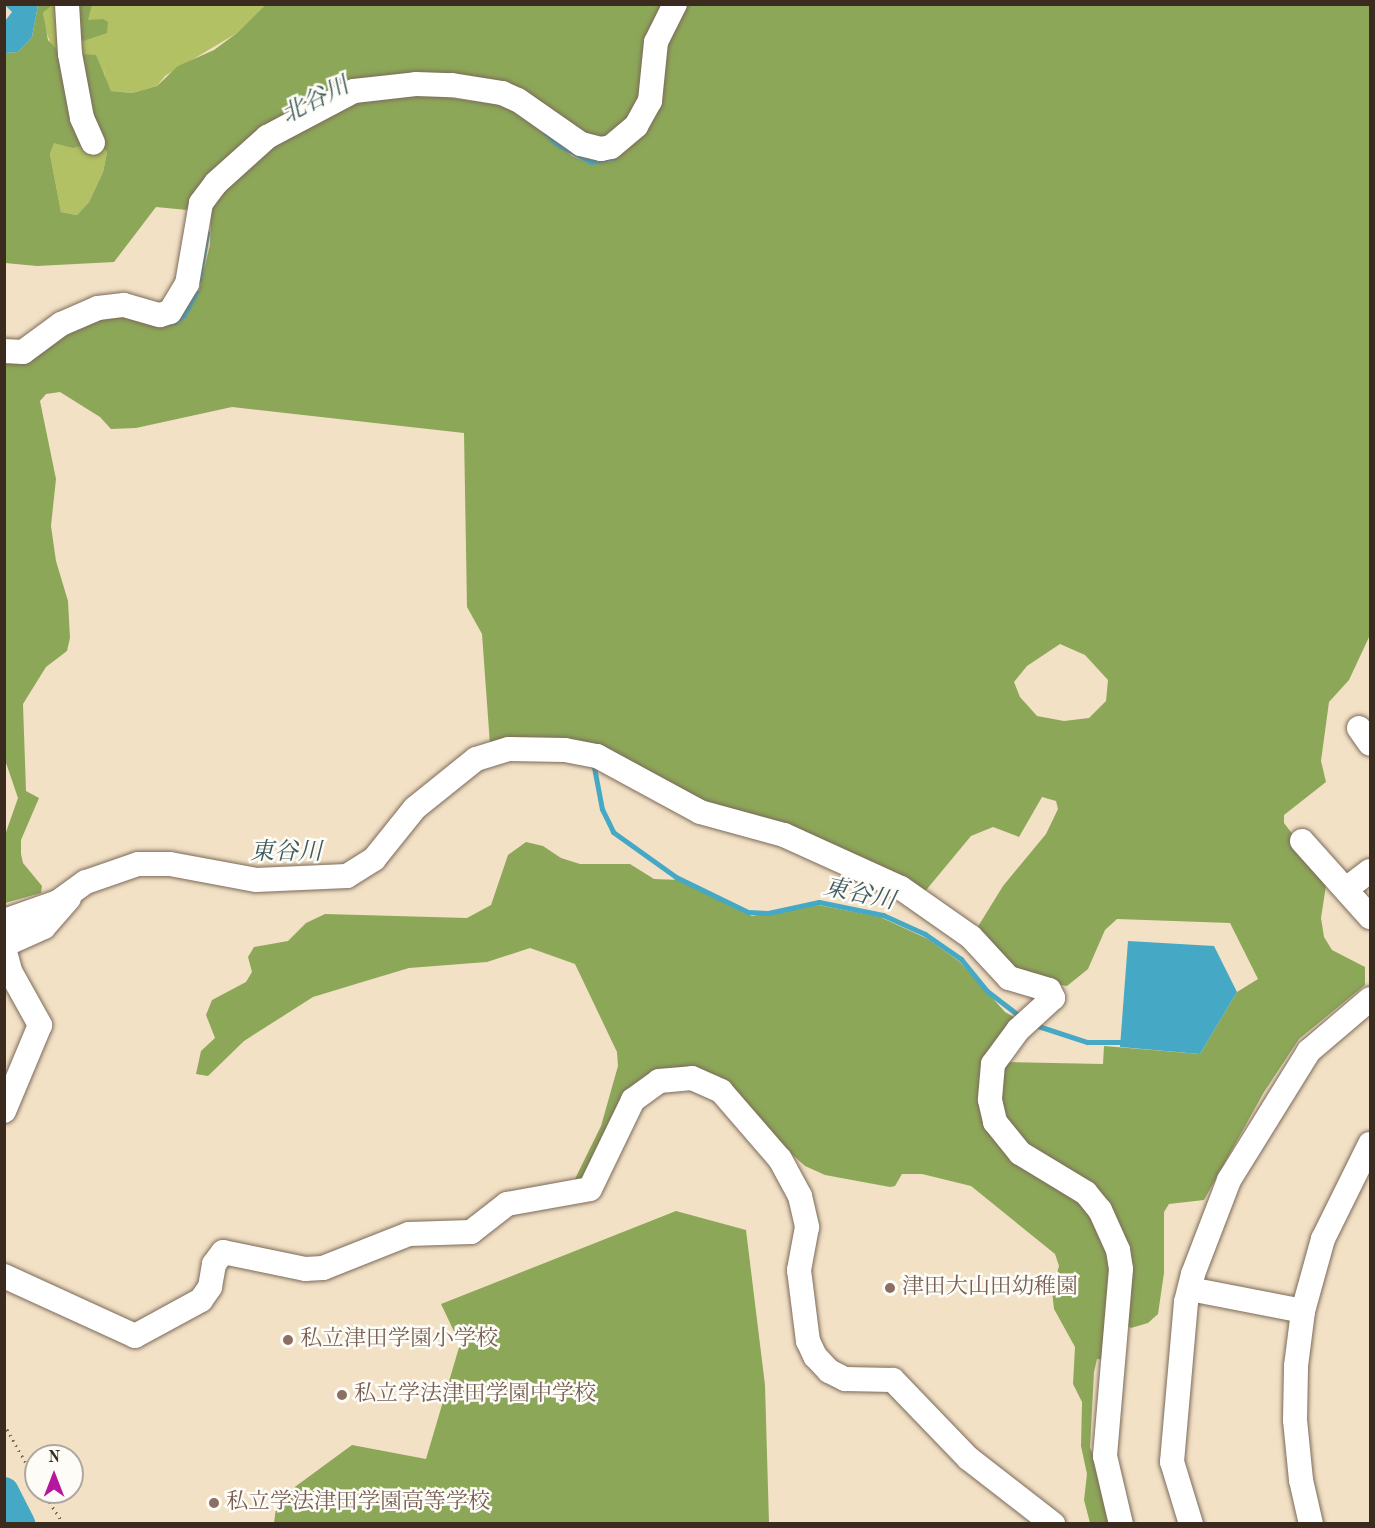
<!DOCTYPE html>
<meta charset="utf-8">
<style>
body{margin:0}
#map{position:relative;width:1375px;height:1528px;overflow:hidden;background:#f3e1c6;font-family:"Old Standard TT","Noto Serif JP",serif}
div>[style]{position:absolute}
.green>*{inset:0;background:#b2c163}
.forest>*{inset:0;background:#8da759}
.water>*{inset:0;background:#45a8c5}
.stream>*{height:5px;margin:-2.5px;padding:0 2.5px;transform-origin:2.5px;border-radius:2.5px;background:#45a8c5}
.river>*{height:30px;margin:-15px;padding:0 15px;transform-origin:15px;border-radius:15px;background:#45a8c5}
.path>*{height:3px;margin-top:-1.5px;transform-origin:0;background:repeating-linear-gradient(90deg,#7b6a59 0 1.5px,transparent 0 6px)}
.roads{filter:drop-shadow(0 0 2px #7b6a59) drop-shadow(0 0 2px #7b6a59)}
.minor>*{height:24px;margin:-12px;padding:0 12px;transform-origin:12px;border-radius:12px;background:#fff}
.dots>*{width:16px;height:16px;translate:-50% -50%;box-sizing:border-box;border:3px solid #fdfcf7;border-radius:50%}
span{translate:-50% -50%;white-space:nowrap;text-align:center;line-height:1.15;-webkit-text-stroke:5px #fdfcf7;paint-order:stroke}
.education-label{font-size:22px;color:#785e54}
.left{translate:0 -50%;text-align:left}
.water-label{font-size:24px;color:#3f5c61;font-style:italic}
.frame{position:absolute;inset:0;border:6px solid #3b2a1e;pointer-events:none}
.north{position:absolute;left:24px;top:1444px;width:60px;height:60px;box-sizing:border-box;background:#fdfcf7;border:2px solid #afa8a0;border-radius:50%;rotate:0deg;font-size:16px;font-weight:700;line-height:24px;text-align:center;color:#3b2a1e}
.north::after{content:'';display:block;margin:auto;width:21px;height:27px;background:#b5179e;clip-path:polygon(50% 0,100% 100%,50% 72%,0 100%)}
</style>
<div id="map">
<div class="green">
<div style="clip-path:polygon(52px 4px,265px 5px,237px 33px,165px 76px,157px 86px,132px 93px,111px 91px,105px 82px,104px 67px,107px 152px,103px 172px,89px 202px,77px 215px,61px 212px,50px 154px,54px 142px,72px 148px,59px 52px,52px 48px,44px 25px,43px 13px)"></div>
</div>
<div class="forest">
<div style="clip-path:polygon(38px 5px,52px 5px,43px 13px,48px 40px,59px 52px,86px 145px,72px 148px,54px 143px,50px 154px,61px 212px,77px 215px,89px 202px,103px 172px,107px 152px,97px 140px,79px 54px,96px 55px,111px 91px,132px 93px,157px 86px,178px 66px,214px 50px,237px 33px,265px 5px,671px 5px,647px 101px,601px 146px,518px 96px,369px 83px,201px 193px,187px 210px,156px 207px,114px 262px,37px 266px,5px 263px,5px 53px,18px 52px,32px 37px)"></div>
<div style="clip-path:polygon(72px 5px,92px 5px,88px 20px,103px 19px,108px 22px,107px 33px,83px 41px,77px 35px)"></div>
<div style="clip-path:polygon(evenodd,688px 5px,1370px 5px,1370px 635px,1349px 680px,1329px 702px,1321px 761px,1326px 782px,1284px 815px,1284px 823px,1327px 879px,1321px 918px,1324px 937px,1332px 950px,1365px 967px,1365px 985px,1299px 1039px,1264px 1092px,1204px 1200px,1169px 1204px,1164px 1212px,1164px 1273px,1158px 1314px,1148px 1323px,1131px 1328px,1124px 1324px,1116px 1227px,1016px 1142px,999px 1115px,1004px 1062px,1103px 1064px,1104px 1046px,1200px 1054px,1237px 992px,1258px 979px,1230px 923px,1117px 919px,1105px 930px,1088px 969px,1067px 986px,1025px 979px,974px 933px,1003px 886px,1046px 834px,1058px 809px,1056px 801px,1042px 797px,1019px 837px,993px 827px,971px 836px,922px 895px,718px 816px,634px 769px,490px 745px,482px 634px,467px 607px,464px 433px,232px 407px,136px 428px,111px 429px,100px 417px,60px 392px,46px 394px,40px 401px,56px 479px,51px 526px,56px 561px,68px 601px,70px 638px,67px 651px,46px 667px,23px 704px,26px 791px,39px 798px,21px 840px,21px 854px,23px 863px,42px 886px,41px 893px,5px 903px,5px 835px,18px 798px,4px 757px,5px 361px,98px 318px,116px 315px,166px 326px,180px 322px,199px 290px,210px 245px,211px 210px,221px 195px,269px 149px,356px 102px,386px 96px,437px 96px,509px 106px,572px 156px,591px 164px,612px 161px,645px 132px,671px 26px,688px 5px,1060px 644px,1085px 655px,1108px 680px,1106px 701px,1089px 718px,1064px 721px,1037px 716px,1020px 697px,1014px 682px,1027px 666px,1060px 644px)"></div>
<div style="clip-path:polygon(526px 842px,543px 846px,561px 858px,580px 864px,630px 864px,654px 879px,679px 880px,752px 916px,818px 905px,880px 917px,928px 939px,960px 962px,1005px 1012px,1019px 1020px,982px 1099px,1091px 1210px,1111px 1254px,1105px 1360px,1097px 1359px,1094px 1372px,1090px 1448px,1101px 1473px,1113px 1523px,1090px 1523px,1084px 1500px,1087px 1474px,1081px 1446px,1082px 1402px,1073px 1384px,1075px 1347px,1054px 1309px,1052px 1291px,1059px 1266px,1055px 1254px,971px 1186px,922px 1174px,902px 1174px,895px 1186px,890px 1187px,825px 1175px,805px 1166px,788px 1151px,736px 1093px,660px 1071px,590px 1173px,572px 1185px,601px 1126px,618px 1066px,617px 1052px,575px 964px,530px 948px,487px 962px,409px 968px,369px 980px,313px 997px,244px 1041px,208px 1076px,196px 1074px,201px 1051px,215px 1038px,206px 1015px,212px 1000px,246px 982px,252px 972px,248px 957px,254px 947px,288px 941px,306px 923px,325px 914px,467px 918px,491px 905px,508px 855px)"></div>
<div style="clip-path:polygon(676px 1211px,746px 1230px,765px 1385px,769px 1523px,274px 1523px,277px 1500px,352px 1445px,426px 1459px,460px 1344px,441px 1304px)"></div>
</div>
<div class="water">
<div style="clip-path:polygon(5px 5px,5px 4px,38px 5px,32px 37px,18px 52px,5px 53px,5px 21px,12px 12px)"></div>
<div style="clip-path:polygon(1128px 941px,1214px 946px,1237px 992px,1200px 1054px,1120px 1047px)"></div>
</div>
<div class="stream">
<div style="left:543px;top:130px;width:18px;rotate:47deg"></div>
<div style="left:555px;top:143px;width:41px;rotate:27.8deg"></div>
<div style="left:591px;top:162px;width:24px;rotate:-12deg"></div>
<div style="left:199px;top:280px;width:48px;rotate:-80.3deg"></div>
<div style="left:174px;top:322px;width:12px;rotate:-35deg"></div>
<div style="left:184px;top:315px;width:26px;rotate:-62deg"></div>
<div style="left:593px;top:762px;width:48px;rotate:79.2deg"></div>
<div style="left:602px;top:809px;width:25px;rotate:64deg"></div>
<div style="left:613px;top:832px;width:77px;rotate:35.5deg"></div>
<div style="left:676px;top:877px;width:80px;rotate:25.9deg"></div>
<div style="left:748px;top:912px;width:20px;rotate:3deg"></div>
<div style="left:768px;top:913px;width:52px;rotate:-12.2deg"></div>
<div style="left:819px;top:902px;width:65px;rotate:11.5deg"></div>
<div style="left:883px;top:915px;width:46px;rotate:24.3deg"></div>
<div style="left:925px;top:934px;width:44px;rotate:34.8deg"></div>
<div style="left:961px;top:959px;width:41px;rotate:50.9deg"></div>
<div style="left:987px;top:991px;width:44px;rotate:37.6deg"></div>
<div style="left:1035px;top:1025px;width:55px;rotate:18.1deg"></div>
<div style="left:1087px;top:1042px;width:34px"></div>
</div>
<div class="river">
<div style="left:4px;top:1492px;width:36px;rotate:63deg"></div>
</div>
<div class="path">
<div style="left:4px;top:1424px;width:65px;rotate:60.7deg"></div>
<div style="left:43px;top:1492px;width:38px;rotate:57deg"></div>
</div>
<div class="roads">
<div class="minor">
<div style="left:67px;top:4px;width:50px;rotate:86.6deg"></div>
<div style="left:70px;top:54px;width:65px;rotate:79.4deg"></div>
<div style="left:82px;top:118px;width:27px;rotate:66deg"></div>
<div style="left:4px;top:351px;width:19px;rotate:3deg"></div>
<div style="left:23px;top:352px;width:47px;rotate:-36.4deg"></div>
<div style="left:61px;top:324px;width:40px;rotate:-23.4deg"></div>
<div style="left:98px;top:308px;width:26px;rotate:-7deg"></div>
<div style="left:124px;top:305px;width:37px;rotate:16deg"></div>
<div style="left:160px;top:315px;width:10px;rotate:-17deg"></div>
<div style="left:170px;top:312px;width:33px;rotate:-59deg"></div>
<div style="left:187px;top:284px;width:82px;rotate:-80.2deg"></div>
<div style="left:201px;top:203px;width:25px;rotate:-53deg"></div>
<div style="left:216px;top:183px;width:69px;rotate:-42deg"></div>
<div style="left:267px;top:137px;width:98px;rotate:-27.9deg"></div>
<div style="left:354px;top:91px;width:62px;rotate:-6.4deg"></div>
<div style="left:416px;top:84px;width:36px;rotate:2deg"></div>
<div style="left:452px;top:85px;width:51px;rotate:9.1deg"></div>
<div style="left:502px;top:93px;width:17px;rotate:24deg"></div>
<div style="left:518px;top:100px;width:77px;rotate:34.9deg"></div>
<div style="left:581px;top:144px;width:21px;rotate:14deg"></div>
<div style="left:601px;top:149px;width:10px;rotate:-11deg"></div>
<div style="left:611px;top:147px;width:33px;rotate:-40deg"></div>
<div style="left:636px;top:126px;width:29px;rotate:-61deg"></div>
<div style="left:650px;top:101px;width:59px;rotate:-84.2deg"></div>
<div style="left:656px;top:42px;width:42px;rotate:-63.4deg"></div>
<div style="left:1359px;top:728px;width:19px;rotate:55deg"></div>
<div style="left:1302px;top:841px;width:102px;rotate:48.2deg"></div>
<div style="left:1346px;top:889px;width:30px;rotate:-37deg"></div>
<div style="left:4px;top:921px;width:57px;rotate:-19.4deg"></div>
<div style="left:58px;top:902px;width:34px;rotate:-36deg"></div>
<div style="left:86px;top:882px;width:55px;rotate:-19.1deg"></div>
<div style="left:138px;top:864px;width:32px"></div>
<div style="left:170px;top:864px;width:87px;rotate:10.5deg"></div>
<div style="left:256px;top:880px;width:91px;rotate:-2.5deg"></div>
<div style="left:347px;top:876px;width:32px;rotate:-32deg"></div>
<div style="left:374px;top:859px;width:65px;rotate:-51.2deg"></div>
<div style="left:415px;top:808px;width:78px;rotate:-38.8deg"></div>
<div style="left:476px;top:759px;width:34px;rotate:-17deg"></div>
<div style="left:509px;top:749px;width:56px;rotate:1deg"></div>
<div style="left:565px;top:750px;width:33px;rotate:11deg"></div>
<div style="left:597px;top:756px;width:117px;rotate:28.5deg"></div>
<div style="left:700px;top:812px;width:87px;rotate:15.3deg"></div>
<div style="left:784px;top:835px;width:128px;rotate:24.4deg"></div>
<div style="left:901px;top:888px;width:85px;rotate:35deg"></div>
<div style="left:971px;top:937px;width:56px;rotate:47.2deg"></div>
<div style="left:1009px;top:978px;width:42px;rotate:16.7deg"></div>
<div style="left:1049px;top:990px;width:9px;rotate:63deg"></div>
<div style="left:1053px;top:998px;width:47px;rotate:137.6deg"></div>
<div style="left:1018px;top:1030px;width:42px;rotate:126.3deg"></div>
<div style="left:993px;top:1064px;width:36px;rotate:95deg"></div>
<div style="left:990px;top:1100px;width:23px;rotate:77deg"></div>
<div style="left:995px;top:1122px;width:40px;rotate:51deg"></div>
<div style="left:1020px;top:1153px;width:77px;rotate:31.2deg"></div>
<div style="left:1086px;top:1193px;width:22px;rotate:51deg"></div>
<div style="left:1100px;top:1210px;width:44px;rotate:65.8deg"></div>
<div style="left:1118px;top:1250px;width:19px;rotate:81deg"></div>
<div style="left:1121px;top:1269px;width:188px;rotate:94.9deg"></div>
<div style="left:1105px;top:1456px;width:70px;rotate:76.8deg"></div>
<div style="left:4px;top:945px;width:44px;rotate:-24.2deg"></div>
<div style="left:44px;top:927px;width:38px;rotate:-49deg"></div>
<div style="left:4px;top:948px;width:24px;rotate:75deg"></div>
<div style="left:10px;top:971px;width:62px;rotate:60.9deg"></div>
<div style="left:40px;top:1025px;width:93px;rotate:112.7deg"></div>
<div style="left:4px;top:1276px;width:144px;rotate:24.6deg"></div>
<div style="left:135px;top:1336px;width:75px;rotate:-28.6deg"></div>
<div style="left:201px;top:1300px;width:16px;rotate:-55deg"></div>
<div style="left:210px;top:1287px;width:23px;rotate:-80deg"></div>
<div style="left:214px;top:1264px;width:15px;rotate:-53deg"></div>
<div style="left:223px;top:1252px;width:84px;rotate:11.7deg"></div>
<div style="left:305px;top:1269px;width:18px;rotate:-3deg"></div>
<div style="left:323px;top:1268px;width:92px;rotate:-21.6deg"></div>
<div style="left:409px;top:1234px;width:62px;rotate:-1.8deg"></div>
<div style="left:471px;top:1232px;width:46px;rotate:-37.9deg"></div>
<div style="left:507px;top:1204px;width:84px;rotate:-10.2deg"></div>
<div style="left:590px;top:1189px;width:99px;rotate:-64.2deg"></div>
<div style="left:633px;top:1100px;width:32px;rotate:-36deg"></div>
<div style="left:659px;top:1081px;width:33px;rotate:-5deg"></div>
<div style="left:692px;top:1078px;width:32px;rotate:24deg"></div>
<div style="left:721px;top:1091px;width:90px;rotate:49.1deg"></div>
<div style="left:780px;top:1159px;width:42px;rotate:61.6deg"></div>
<div style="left:800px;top:1196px;width:32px;rotate:77deg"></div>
<div style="left:807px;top:1227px;width:44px;rotate:100.5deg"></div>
<div style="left:799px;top:1270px;width:72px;rotate:82.8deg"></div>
<div style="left:808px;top:1341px;width:17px;rotate:65deg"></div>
<div style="left:815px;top:1356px;width:21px;rotate:47deg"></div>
<div style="left:829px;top:1371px;width:18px;rotate:27deg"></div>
<div style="left:845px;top:1379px;width:48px;rotate:1.2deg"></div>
<div style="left:893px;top:1380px;width:108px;rotate:46.1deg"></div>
<div style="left:968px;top:1458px;width:108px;rotate:37.8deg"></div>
<div style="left:1190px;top:1289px;width:115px;rotate:11deg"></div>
<div style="left:1191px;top:1524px;width:65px;rotate:-107deg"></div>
<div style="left:1172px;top:1462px;width:161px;rotate:-85deg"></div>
<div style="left:1186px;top:1302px;width:29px;rotate:-76deg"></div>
<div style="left:1193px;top:1274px;width:101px;rotate:-69deg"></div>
<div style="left:1229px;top:1180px;width:152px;rotate:-58.2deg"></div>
<div style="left:1309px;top:1051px;width:80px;rotate:-40.4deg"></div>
<div style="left:1311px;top:1524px;width:45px;rotate:-102.8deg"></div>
<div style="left:1301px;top:1480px;width:60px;rotate:-95.7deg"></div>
<div style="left:1295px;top:1420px;width:54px;rotate:-88.9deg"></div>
<div style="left:1296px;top:1366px;width:55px;rotate:-82.7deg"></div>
<div style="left:1303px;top:1311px;width:75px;rotate:-74.5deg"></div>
<div style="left:1323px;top:1239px;width:106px;rotate:-63.7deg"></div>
</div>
</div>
<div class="dots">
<div style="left:890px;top:1288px;background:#8d6e63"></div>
<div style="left:288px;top:1340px;background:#8d6e63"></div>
<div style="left:342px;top:1395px;background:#8d6e63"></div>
<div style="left:214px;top:1503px;background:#8d6e63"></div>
</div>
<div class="education-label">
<span class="left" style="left:902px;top:1288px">津田大山田幼稚園</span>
<span class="left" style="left:300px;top:1340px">私立津田学園小学校</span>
<span class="left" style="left:354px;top:1395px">私立学法津田学園中学校</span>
<span class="left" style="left:226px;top:1503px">私立学法津田学園高等学校</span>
</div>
<div class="water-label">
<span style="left:316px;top:102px;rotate:-27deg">北谷川</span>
<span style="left:286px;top:854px">東谷川</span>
<span style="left:859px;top:896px;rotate:12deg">東谷川</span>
</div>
<div class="frame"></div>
<div class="north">N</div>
</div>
